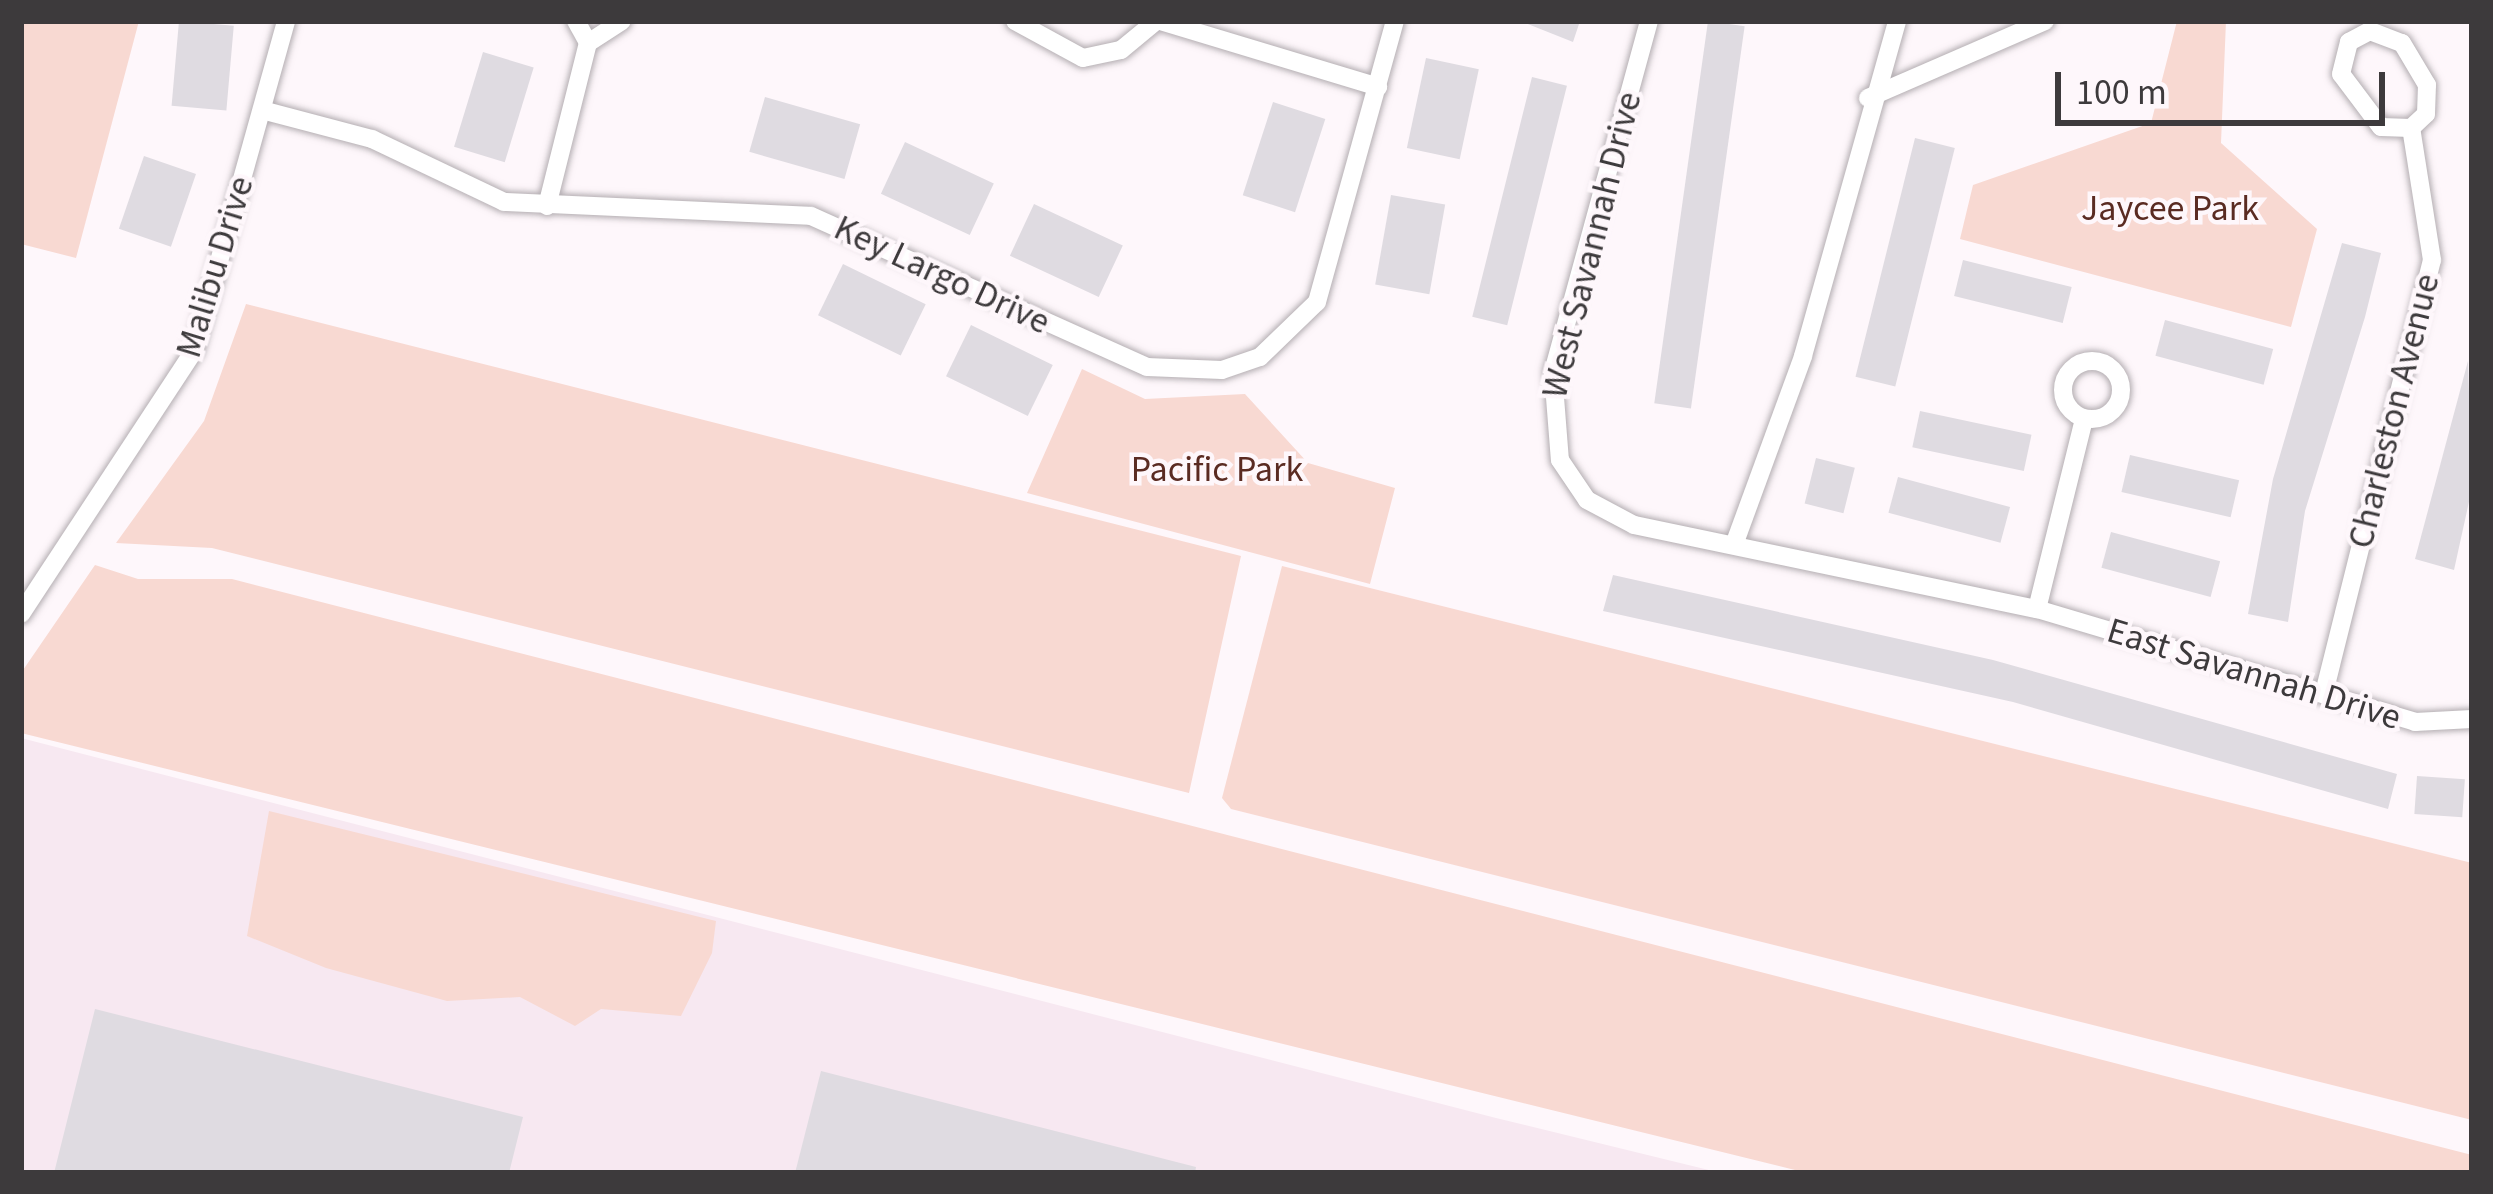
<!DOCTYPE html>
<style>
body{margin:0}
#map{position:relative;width:2493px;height:1194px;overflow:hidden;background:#fef7fb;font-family:"Source Sans 3",sans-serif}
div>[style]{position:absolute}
.built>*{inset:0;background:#f7e8f1}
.green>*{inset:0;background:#f8d9d2}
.building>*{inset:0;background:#dfdbe1;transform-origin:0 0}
.roads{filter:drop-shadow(0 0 3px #b4aeb2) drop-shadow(0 0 3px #b4aeb2)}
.street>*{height:18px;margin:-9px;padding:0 9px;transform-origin:9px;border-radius:9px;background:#fff}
.street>.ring{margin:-9px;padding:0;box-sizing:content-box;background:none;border:18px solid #fff;border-radius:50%}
span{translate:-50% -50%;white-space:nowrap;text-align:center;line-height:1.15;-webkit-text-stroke:9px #fef7fb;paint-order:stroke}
.park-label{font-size:36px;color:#5a2b22}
.street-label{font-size:36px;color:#3d3a3c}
.frame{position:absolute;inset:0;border:24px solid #3d3a3c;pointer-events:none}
.scale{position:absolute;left:2055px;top:72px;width:330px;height:54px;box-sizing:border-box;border:6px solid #3d3a3c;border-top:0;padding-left:15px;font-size:36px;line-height:42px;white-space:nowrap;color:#3d3a3c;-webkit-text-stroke:9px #fef7fb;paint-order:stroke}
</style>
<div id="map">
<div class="built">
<div style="clip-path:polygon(21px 738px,1496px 1118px,1721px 1173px,21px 1173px)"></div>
</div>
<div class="green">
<div style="clip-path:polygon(21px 21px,139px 21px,76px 258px,21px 244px)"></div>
<div style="clip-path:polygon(2177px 21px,2226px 21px,2221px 143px,2317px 229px,2291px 327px,1960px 239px,1973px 185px,2151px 123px)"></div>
<div style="clip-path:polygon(246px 304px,1241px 556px,1189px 793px,212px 548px,116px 543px,204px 421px)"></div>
<div style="clip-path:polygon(1082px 369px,1145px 399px,1245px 394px,1308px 463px,1395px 488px,1370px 584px,1027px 493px)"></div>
<div style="clip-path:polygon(95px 565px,138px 579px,232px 579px,2472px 1155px,2472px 1173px,1807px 1173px,21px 733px,21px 673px)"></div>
<div style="clip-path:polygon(1282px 566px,2472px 863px,2472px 1120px,1231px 809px,1222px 798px)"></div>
<div style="clip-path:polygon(269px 811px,716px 921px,712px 953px,681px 1016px,601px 1009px,575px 1026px,520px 997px,447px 1001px,326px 968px,247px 936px)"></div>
</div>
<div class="building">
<div style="left:179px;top:21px;width:55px;height:85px;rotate:5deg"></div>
<div style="clip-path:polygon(1520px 21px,1580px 21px,1573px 42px)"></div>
<div style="left:1708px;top:21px;width:37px;height:386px;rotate:8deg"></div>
<div style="left:483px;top:52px;width:53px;height:99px;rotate:17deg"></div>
<div style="left:1426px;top:58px;width:54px;height:92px;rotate:12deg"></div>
<div style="left:1532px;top:77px;width:36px;height:247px;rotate:14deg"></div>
<div style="left:765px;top:97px;width:99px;height:57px;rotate:16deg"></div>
<div style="left:1273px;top:102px;width:55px;height:98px;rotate:18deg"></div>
<div style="left:1915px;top:138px;width:41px;height:246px;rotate:14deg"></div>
<div style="left:905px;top:142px;width:98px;height:57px;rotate:25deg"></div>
<div style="left:144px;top:156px;width:55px;height:77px;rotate:19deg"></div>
<div style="left:1391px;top:195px;width:55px;height:91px;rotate:10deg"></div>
<div style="left:1034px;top:204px;width:98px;height:57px;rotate:25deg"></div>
<div style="clip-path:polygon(2342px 243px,2381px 253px,2365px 317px,2305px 511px,2288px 622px,2248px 614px,2273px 479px)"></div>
<div style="left:1963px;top:260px;width:112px;height:37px;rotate:14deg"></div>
<div style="left:843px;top:264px;width:92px;height:57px;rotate:26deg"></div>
<div style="left:2165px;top:320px;width:112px;height:37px;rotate:15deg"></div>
<div style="left:971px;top:325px;width:91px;height:57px;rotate:26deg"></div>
<div style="clip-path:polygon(2468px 361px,2472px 488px,2454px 570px,2415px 559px)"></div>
<div style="left:1920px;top:411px;width:114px;height:37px;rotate:12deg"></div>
<div style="left:2130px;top:455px;width:112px;height:38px;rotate:13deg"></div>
<div style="left:1816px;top:458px;width:40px;height:47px;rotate:14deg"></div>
<div style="left:1898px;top:477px;width:116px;height:37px;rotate:15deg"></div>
<div style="left:2111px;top:532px;width:113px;height:37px;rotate:15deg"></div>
<div style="clip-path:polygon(1613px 575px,1993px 660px,2397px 774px,2388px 809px,2013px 702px,1603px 611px)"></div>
<div style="left:2417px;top:776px;width:48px;height:38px;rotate:4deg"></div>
<div style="clip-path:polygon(95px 1009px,523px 1117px,509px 1173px,54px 1173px)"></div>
<div style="clip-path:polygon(821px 1071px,1196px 1167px,1195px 1173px,795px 1173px)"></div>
</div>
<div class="roads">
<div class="street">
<div style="left:576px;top:21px;width:25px;rotate:61deg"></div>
<div style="left:1015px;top:21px;width:77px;rotate:28.6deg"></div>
<div style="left:1083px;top:58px;width:39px;rotate:-12deg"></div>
<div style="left:1121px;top:50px;width:45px;rotate:-39.6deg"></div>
<div style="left:1160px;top:21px;width:228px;rotate:16.8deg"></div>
<div style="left:1649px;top:21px;width:364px;rotate:105.3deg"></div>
<div style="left:1553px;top:372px;width:88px;rotate:85.5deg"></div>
<div style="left:1560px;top:460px;width:48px;rotate:56deg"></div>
<div style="left:1587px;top:500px;width:53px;rotate:28deg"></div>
<div style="left:1634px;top:525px;width:412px;rotate:11.8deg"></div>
<div style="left:2037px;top:609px;width:395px;rotate:16.6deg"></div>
<div style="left:2415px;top:722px;width:57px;rotate:-3deg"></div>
<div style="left:2370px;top:31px;width:34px;rotate:21deg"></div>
<div style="left:2402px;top:43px;width:49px;rotate:59.2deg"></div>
<div style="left:2427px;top:85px;width:29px;rotate:92deg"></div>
<div style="left:2426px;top:114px;width:21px;rotate:137deg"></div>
<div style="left:2411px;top:128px;width:30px;rotate:-178deg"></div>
<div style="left:2381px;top:127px;width:66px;rotate:-127deg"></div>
<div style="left:2341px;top:74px;width:33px;rotate:-76deg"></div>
<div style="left:2349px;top:42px;width:24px;rotate:-28deg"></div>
<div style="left:1868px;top:98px;width:193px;rotate:-23.5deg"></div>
<div style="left:262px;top:110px;width:114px;rotate:14.8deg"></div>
<div style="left:372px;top:139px;width:146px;rotate:25.5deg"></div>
<div style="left:504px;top:202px;width:307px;rotate:2.6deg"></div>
<div style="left:811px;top:216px;width:368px;rotate:24.2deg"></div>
<div style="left:1147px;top:367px;width:75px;rotate:2.3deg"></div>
<div style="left:1222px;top:370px;width:40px;rotate:-18.9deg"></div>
<div style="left:1260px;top:357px;width:79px;rotate:-44deg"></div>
<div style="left:1317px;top:302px;width:292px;rotate:-74.5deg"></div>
<div style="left:547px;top:206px;width:168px;rotate:-75.9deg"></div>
<div style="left:588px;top:43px;width:40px;rotate:-32.9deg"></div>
<div class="ring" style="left:2063px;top:361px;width:40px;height:40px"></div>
<div style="left:1734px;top:545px;width:201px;rotate:-69.9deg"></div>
<div style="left:1803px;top:356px;width:348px;rotate:-74.3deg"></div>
<div style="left:2037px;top:609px;width:196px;rotate:-76.1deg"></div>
<div style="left:21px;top:614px;width:315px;rotate:-56.7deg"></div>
<div style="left:194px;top:351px;width:343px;rotate:-74.4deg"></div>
<div style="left:2324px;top:693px;width:446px;rotate:-76deg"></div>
<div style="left:2432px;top:260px;width:134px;rotate:-99deg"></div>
</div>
</div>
<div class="park-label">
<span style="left:2170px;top:209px">Jaycee Park</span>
<span style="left:1217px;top:470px">Pacific Park</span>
</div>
<div class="street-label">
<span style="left:1592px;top:245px;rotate:-76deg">West Savannah Drive</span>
<span style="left:215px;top:267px;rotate:-73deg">Malibu Drive</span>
<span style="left:942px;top:275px;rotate:25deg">Key Largo Drive</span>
<span style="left:2394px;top:411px;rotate:-76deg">Charleston Avenue</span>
<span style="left:2254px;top:674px;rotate:17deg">East Savannah Drive</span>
</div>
<div class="frame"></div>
<div class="scale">100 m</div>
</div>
